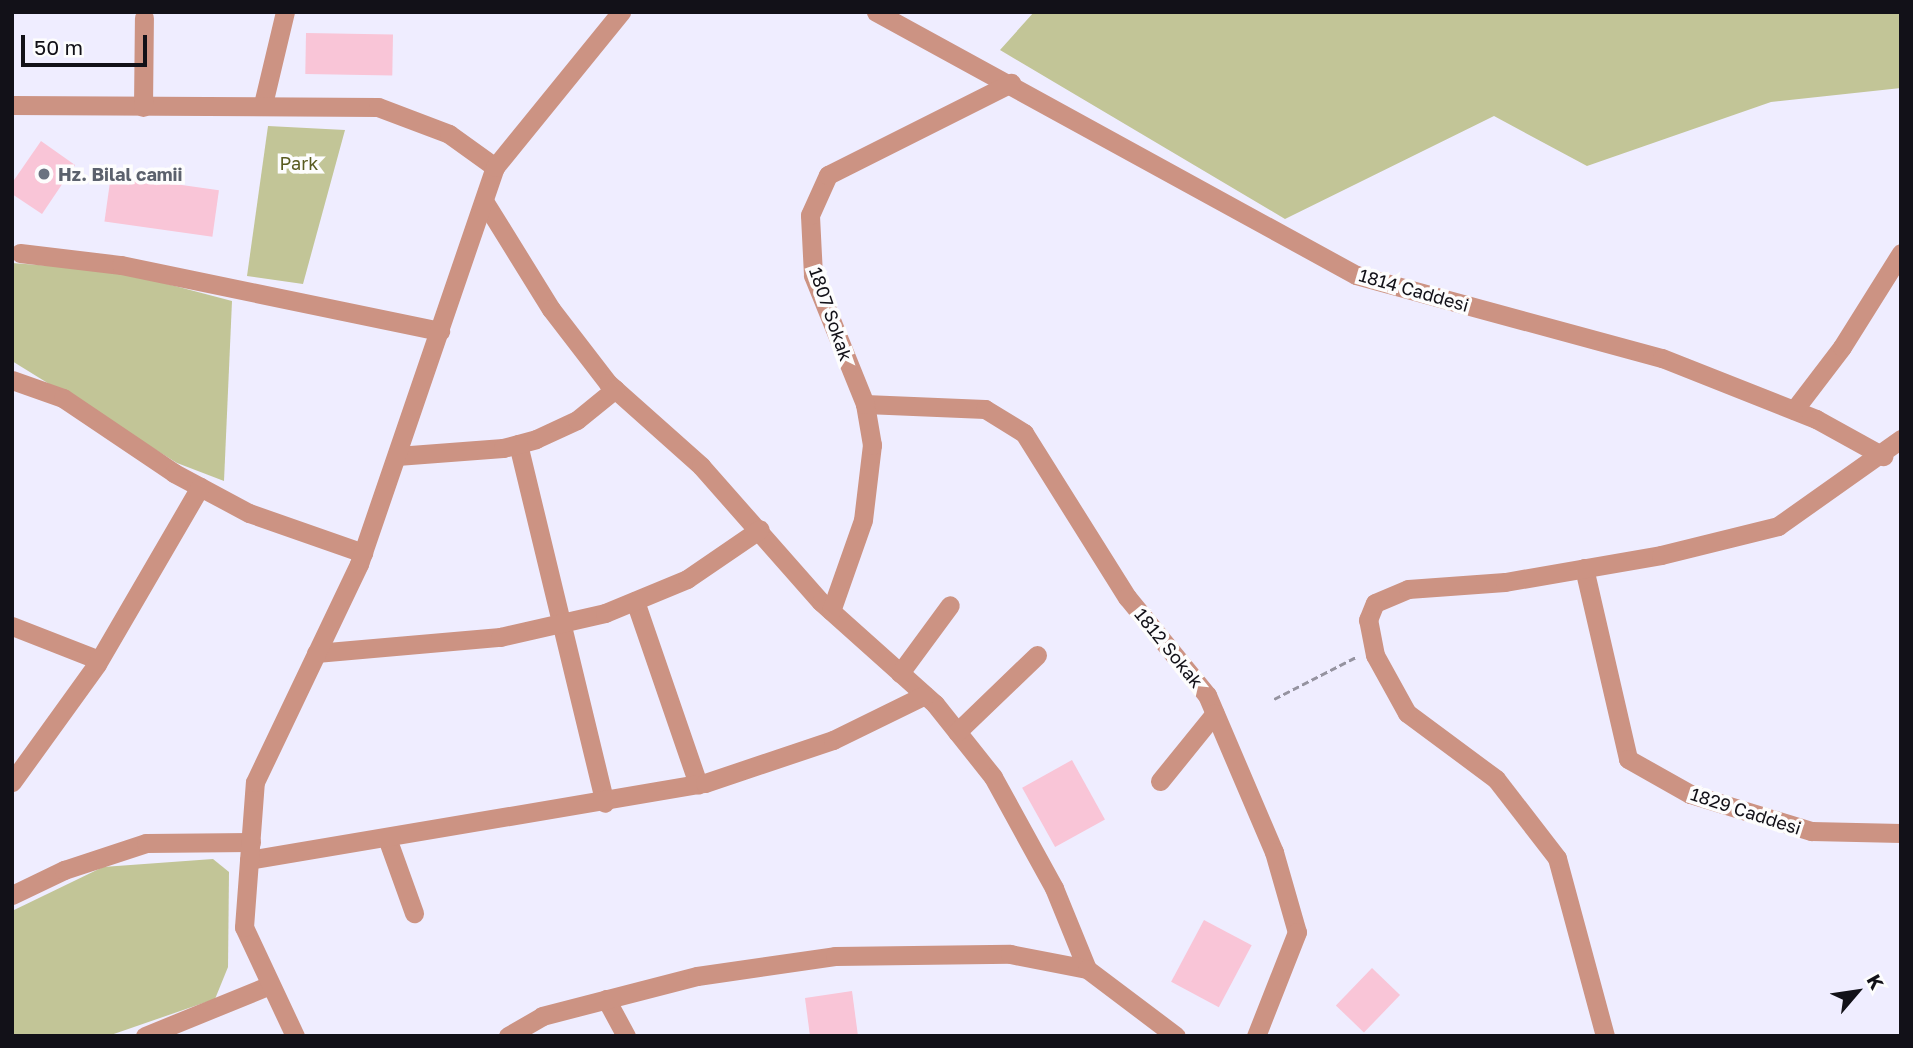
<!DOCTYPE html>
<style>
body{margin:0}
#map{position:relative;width:1913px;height:1048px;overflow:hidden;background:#efedff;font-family:"Golos Text",sans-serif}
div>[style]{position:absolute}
.green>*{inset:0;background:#c2c597}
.building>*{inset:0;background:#f9c5d7;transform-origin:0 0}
.path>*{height:2.5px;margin-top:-1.25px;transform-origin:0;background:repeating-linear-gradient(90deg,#9593a0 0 7px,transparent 0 10.5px)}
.minor>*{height:19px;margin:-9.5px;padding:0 9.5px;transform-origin:9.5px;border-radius:9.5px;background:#cc9383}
.dots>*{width:19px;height:19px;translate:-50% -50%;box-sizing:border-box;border:4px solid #fdfdfd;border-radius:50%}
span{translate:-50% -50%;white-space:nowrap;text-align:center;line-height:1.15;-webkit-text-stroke:7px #fdfdfd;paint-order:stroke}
.park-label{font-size:18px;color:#595b20}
.worship-label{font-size:18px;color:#5b616d;font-weight:700}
.left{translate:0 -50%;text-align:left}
.street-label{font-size:18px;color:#121118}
.frame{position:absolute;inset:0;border:14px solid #121118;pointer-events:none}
.north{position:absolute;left:1822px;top:957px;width:70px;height:70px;-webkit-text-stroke:5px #fdfdfd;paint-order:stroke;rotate:61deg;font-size:19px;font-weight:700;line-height:28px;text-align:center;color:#121118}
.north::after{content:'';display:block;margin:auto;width:24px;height:32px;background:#121118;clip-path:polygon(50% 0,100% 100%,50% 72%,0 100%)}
.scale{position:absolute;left:21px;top:35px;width:126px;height:32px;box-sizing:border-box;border:4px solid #121118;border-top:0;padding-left:9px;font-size:21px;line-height:24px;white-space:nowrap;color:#121118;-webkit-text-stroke:5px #fdfdfd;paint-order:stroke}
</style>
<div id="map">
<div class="green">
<div style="clip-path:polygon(1034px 12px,1901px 12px,1901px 88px,1771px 102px,1587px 166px,1494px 116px,1285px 219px,1000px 50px)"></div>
<div style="clip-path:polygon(268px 126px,345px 130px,303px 284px,247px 276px)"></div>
<div style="clip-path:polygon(12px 263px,118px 271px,232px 301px,224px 481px,177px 463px,12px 361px)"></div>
<div style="clip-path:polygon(213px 859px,229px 872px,228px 967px,215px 999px,108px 1036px,12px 1036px,12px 911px,103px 867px)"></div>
</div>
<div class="building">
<div style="left:306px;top:33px;width:87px;height:41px;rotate:1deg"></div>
<div style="clip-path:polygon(41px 141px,75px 165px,42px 214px,12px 194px,12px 183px)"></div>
<div style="left:111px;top:175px;width:109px;height:47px;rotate:8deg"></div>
<div style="left:1072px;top:760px;width:68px;height:57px;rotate:61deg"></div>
<div style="left:1204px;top:920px;width:54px;height:70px;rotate:28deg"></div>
<div style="left:1372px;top:968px;width:39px;height:52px;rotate:44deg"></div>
<div style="clip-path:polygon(852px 991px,858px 1036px,810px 1036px,805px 998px)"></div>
</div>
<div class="path">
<div style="left:1274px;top:699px;width:94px;rotate:-27.1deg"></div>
</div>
<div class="minor">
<div style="left:876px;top:12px;width:547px;rotate:28.72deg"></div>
<div style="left:1356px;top:275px;width:317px;rotate:15.2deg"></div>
<div style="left:1662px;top:358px;width:166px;rotate:21.6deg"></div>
<div style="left:1816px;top:419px;width:77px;rotate:28.9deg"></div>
<div style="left:263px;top:104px;width:95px;rotate:-76.6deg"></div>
<div style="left:12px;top:105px;width:366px;rotate:0.3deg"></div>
<div style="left:378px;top:107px;width:76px;rotate:20.8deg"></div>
<div style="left:449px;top:134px;width:57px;rotate:35.7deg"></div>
<div style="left:143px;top:107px;width:89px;rotate:-89.4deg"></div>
<div style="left:484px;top:201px;width:127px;rotate:58.2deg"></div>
<div style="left:551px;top:309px;width:93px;rotate:52.4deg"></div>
<div style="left:608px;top:383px;width:125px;rotate:41.7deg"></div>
<div style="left:701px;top:466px;width:181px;rotate:48.6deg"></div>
<div style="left:821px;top:602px;width:153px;rotate:41.8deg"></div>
<div style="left:935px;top:704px;width:93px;rotate:51.5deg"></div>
<div style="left:993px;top:777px;width:127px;rotate:61.2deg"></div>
<div style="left:1054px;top:888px;width:87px;rotate:67.8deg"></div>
<div style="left:20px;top:253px;width:102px;rotate:6.8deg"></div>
<div style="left:121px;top:265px;width:326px;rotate:11.7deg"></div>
<div style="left:12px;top:380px;width:54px;rotate:19.4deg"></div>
<div style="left:63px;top:398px;width:134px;rotate:34deg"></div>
<div style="left:174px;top:473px;width:85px;rotate:28.1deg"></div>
<div style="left:249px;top:513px;width:121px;rotate:19.3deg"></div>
<div style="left:865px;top:404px;width:120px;rotate:2.4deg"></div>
<div style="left:985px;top:409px;width:46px;rotate:31.6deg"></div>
<div style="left:1024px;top:433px;width:194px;rotate:57.9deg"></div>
<div style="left:1127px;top:597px;width:127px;rotate:50.8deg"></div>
<div style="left:1207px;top:695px;width:171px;rotate:66.9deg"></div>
<div style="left:1274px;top:852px;width:83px;rotate:74deg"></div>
<div style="left:1297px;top:932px;width:112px;rotate:111.5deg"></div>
<div style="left:1794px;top:410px;width:79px;rotate:-52.7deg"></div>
<div style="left:1842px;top:347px;width:111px;rotate:-57.9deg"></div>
<div style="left:518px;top:444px;width:369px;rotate:76.4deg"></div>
<div style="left:397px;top:456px;width:106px;rotate:-4.3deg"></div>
<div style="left:503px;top:448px;width:34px;rotate:-15deg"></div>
<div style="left:536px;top:439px;width:45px;rotate:-24.9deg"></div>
<div style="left:577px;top:420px;width:49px;rotate:-39.2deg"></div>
<div style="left:1584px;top:568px;width:196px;rotate:77deg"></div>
<div style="left:1628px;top:759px;width:71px;rotate:29.4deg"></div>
<div style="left:1690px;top:794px;width:127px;rotate:17deg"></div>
<div style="left:1811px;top:831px;width:90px;rotate:1.3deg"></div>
<div style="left:635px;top:601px;width:194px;rotate:71deg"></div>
<div style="left:831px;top:611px;width:96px;rotate:-70.6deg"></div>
<div style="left:863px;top:520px;width:76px;rotate:-83.2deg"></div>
<div style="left:872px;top:445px;width:42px;rotate:-99.7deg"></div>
<div style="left:865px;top:404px;width:139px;rotate:-112deg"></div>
<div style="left:813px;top:275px;width:60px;rotate:-92.9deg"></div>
<div style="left:810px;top:215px;width:44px;rotate:-65.8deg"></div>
<div style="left:828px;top:175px;width:205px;rotate:-26.7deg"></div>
<div style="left:12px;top:626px;width:93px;rotate:21.3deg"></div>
<div style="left:316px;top:653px;width:185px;rotate:-5deg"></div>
<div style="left:500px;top:637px;width:108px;rotate:-12.9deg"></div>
<div style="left:605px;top:613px;width:89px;rotate:-22.5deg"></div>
<div style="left:687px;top:579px;width:88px;rotate:-34.4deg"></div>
<div style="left:900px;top:673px;width:84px;rotate:-53.7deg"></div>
<div style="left:957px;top:732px;width:111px;rotate:-43.9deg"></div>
<div style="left:1160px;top:781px;width:87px;rotate:-51deg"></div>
<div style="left:12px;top:782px;width:145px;rotate:-54.2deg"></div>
<div style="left:97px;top:664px;width:205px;rotate:-59.8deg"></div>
<div style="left:387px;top:838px;width:80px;rotate:70.2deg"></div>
<div style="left:249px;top:860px;width:462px;rotate:-9.6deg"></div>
<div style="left:705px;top:783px;width:135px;rotate:-18.6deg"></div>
<div style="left:833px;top:740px;width:102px;rotate:-26.1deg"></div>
<div style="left:12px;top:895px;width:58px;rotate:-25.7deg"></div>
<div style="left:64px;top:870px;width:86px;rotate:-18.2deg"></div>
<div style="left:146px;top:843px;width:105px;rotate:-0.5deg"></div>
<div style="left:606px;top:999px;width:42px;rotate:61.6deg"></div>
<div style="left:145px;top:1036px;width:135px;rotate:-22.2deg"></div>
<div style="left:295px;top:1036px;width:120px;rotate:-115.1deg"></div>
<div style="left:244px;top:927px;width:145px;rotate:-85.7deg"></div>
<div style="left:255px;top:782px;width:242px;rotate:-64.5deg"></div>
<div style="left:359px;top:564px;width:420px;rotate:-71.1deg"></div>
<div style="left:495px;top:167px;width:200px;rotate:-50.9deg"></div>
<div style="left:508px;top:1036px;width:39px;rotate:-30deg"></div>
<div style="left:542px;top:1016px;width:160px;rotate:-14.5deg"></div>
<div style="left:697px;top:976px;width:139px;rotate:-8.2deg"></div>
<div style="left:835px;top:956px;width:175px;rotate:-0.7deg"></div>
<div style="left:1010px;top:954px;width:78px;rotate:11deg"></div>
<div style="left:1087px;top:969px;width:111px;rotate:37deg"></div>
<div style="left:1605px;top:1036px;width:184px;rotate:-105.1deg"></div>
<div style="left:1557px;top:858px;width:100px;rotate:-127.7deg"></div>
<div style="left:1496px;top:779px;width:111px;rotate:-143.4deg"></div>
<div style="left:1407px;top:713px;width:66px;rotate:-118.9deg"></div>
<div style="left:1375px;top:655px;width:36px;rotate:-101deg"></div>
<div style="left:1368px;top:620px;width:18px;rotate:-68deg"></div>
<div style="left:1375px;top:603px;width:36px;rotate:-23deg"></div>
<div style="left:1408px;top:589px;width:97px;rotate:-4.1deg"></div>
<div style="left:1505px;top:582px;width:158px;rotate:-9.8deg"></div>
<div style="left:1661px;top:555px;width:121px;rotate:-13.9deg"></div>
<div style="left:1778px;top:526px;width:151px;rotate:-35.3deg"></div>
</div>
<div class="dots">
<div style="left:44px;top:174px;background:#6b7280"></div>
</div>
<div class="park-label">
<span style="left:299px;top:163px">Park</span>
</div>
<div class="worship-label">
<span class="left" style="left:58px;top:174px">Hz. Bilal camii</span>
</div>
<div class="street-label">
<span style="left:1414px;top:290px;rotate:16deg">1814 Caddesi</span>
<span style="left:831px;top:314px;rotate:71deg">1807 Sokak</span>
<span style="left:1169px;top:648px;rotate:51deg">1812 Sokak</span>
<span style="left:1746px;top:811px;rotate:18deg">1829 Caddesi</span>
</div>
<div class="frame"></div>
<div class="north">K</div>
<div class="scale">50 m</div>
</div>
